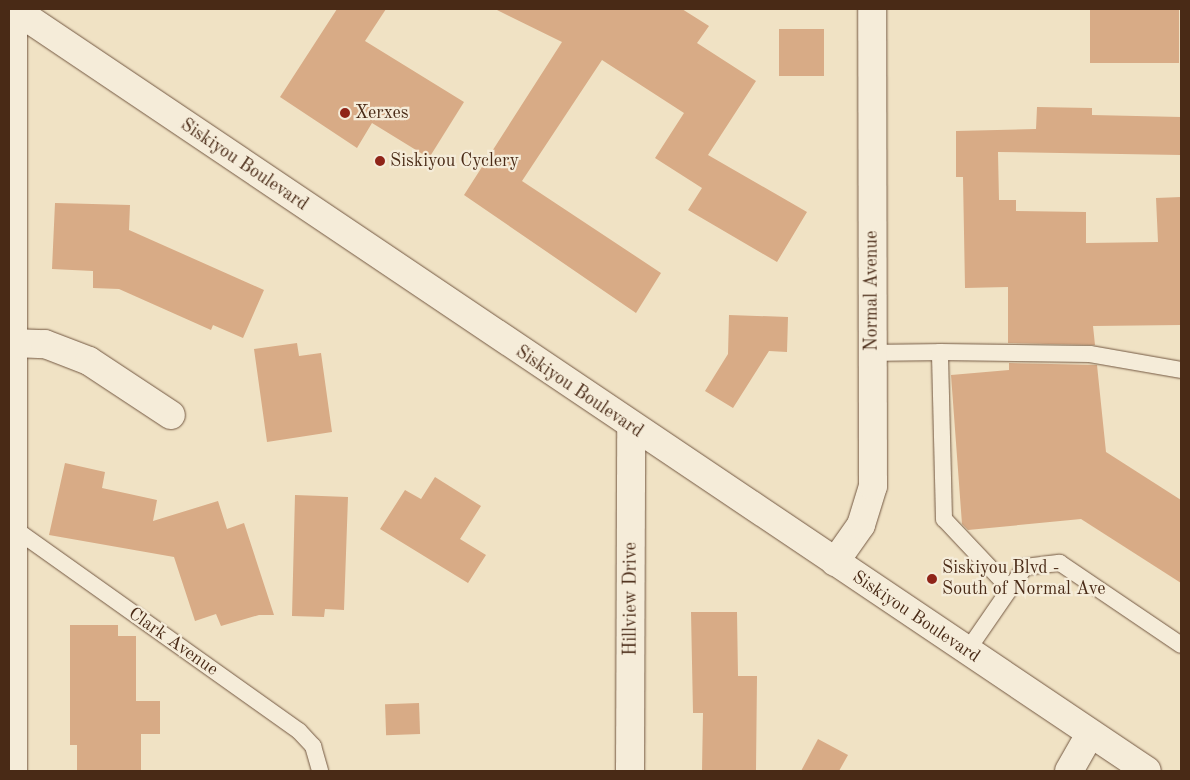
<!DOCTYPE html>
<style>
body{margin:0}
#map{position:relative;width:1190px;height:780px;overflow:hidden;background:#f0e2c4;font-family:"Old Standard TT",serif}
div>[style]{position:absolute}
.building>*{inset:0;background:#d8ab86;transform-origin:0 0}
.roads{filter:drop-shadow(0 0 1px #735842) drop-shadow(0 0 1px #735842)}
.service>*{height:16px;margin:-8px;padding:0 8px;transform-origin:8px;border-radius:8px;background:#f5ecd9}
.minor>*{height:28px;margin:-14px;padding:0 14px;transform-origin:14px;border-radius:14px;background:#f5ecd9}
.secondary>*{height:28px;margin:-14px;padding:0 14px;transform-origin:14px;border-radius:14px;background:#f5ecd9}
.dots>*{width:14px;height:14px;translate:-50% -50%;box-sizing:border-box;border:2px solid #f5ecd9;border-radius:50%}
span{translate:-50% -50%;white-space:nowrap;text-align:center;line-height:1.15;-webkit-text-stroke:4.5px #f5ecd9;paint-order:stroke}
.poi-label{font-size:18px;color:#492a16}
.left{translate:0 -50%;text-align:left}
.street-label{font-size:18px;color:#492a16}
.frame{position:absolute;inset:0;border:10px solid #492a16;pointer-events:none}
</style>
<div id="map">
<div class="building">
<div style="clip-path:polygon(337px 9px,386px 9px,365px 41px,464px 102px,429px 158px,372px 123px,357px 148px,280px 97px)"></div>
<div style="clip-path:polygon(495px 9px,682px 9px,709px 26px,697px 43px,756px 81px,708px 155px,807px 212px,777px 262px,688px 210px,702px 188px,655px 158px,684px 113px,602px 60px,522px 181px,661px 273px,636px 313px,464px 195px,562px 42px)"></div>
<div style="left:1090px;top:9px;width:89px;height:54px"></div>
<div style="left:779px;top:29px;width:45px;height:47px"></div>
<div style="clip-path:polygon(1037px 107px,1092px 108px,1092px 115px,1181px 117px,1181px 155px,998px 152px,999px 200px,1016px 200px,1016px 211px,1086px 212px,1086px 243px,1158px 242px,1156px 198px,1181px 197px,1181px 325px,1093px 326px,1095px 345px,1008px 343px,1008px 287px,965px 288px,963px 177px,956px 177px,956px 131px,1036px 129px)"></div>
<div style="clip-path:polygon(55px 203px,130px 205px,129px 230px,264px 290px,243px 338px,213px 325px,211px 330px,119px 289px,93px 288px,93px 271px,52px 269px)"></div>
<div style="clip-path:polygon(729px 315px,788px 317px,787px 352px,769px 351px,733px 408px,705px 391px,728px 354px)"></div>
<div style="clip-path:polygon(297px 343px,299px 356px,321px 353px,332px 432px,267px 442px,254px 349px)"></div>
<div style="clip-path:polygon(1009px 363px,1097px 365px,1106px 452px,1181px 500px,1181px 583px,1081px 519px,968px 530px,962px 524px,951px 375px,1009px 370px)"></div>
<div style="clip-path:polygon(65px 463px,105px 472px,102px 488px,157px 500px,153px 521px,218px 501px,227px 529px,244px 523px,274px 615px,259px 615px,221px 626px,216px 614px,195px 621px,174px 557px,49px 535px)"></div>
<div style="clip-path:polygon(435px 477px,481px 506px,460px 539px,486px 555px,468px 583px,380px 529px,405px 490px,421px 499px)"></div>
<div style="clip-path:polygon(295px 495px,348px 497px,344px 610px,325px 609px,324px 617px,292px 616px)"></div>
<div style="clip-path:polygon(691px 612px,737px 612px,738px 676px,757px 676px,756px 771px,702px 771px,703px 713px,693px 713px)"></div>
<div style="clip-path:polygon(70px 625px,118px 625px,118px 636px,136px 636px,136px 701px,160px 701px,160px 734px,141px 734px,141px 771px,77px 771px,77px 745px,70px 745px)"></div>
<div style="left:419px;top:703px;width:31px;height:34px;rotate:88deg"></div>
<div style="clip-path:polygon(818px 739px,848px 755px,839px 771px,801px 771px)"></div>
</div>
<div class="roads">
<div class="service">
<div style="left:872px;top:353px;width:68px;rotate:-0.8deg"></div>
<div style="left:12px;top:527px;width:352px;rotate:35.4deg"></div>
<div style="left:299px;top:731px;width:21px;rotate:47deg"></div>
<div style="left:313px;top:746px;width:26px;rotate:74deg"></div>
<div style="left:1010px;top:589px;width:96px;rotate:-133.3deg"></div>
<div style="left:944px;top:519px;width:167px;rotate:-91.4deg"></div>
<div style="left:940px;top:352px;width:150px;rotate:0.8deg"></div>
<div style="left:1090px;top:354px;width:92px;rotate:10deg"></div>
<div style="left:967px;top:651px;width:102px;rotate:-55.4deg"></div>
<div style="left:1025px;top:567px;width:35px;rotate:-7deg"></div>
<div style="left:1060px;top:563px;width:146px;rotate:34.1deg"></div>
</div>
<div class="minor">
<div style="left:13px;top:9px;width:762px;rotate:90deg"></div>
<div style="left:12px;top:343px;width:33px;rotate:2deg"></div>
<div style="left:45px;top:344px;width:47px;rotate:21.1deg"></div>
<div style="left:89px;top:361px;width:98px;rotate:33.4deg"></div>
<div style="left:835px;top:562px;width:45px;rotate:-54.9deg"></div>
<div style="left:861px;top:525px;width:41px;rotate:-72.9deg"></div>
<div style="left:873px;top:486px;width:477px;rotate:-90.1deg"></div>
<div style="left:630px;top:771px;width:344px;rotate:-89.8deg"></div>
<div style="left:1069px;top:771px;width:43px;rotate:-60.4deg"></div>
</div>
<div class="secondary">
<div style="left:14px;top:9px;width:1365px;rotate:33.92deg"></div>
</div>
</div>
<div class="dots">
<div style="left:345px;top:113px;background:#8f2418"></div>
<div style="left:380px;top:161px;background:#8f2418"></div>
<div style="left:932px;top:579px;background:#8f2418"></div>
</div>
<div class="poi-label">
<span class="left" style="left:355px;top:113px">Xerxes</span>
<span class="left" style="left:390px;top:161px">Siskiyou Cyclery</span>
<span class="left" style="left:942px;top:579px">Siskiyou Blvd -<br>South of Normal Ave</span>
</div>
<div class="street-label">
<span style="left:244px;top:165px;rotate:34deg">Siskiyou Boulevard</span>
<span style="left:872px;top:291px;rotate:-90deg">Normal Avenue</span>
<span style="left:579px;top:392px;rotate:34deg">Siskiyou Boulevard</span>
<span style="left:631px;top:599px;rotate:-90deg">Hillview Drive</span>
<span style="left:916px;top:617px;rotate:34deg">Siskiyou Boulevard</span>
<span style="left:173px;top:642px;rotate:35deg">Clark Avenue</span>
</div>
<div class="frame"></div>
</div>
